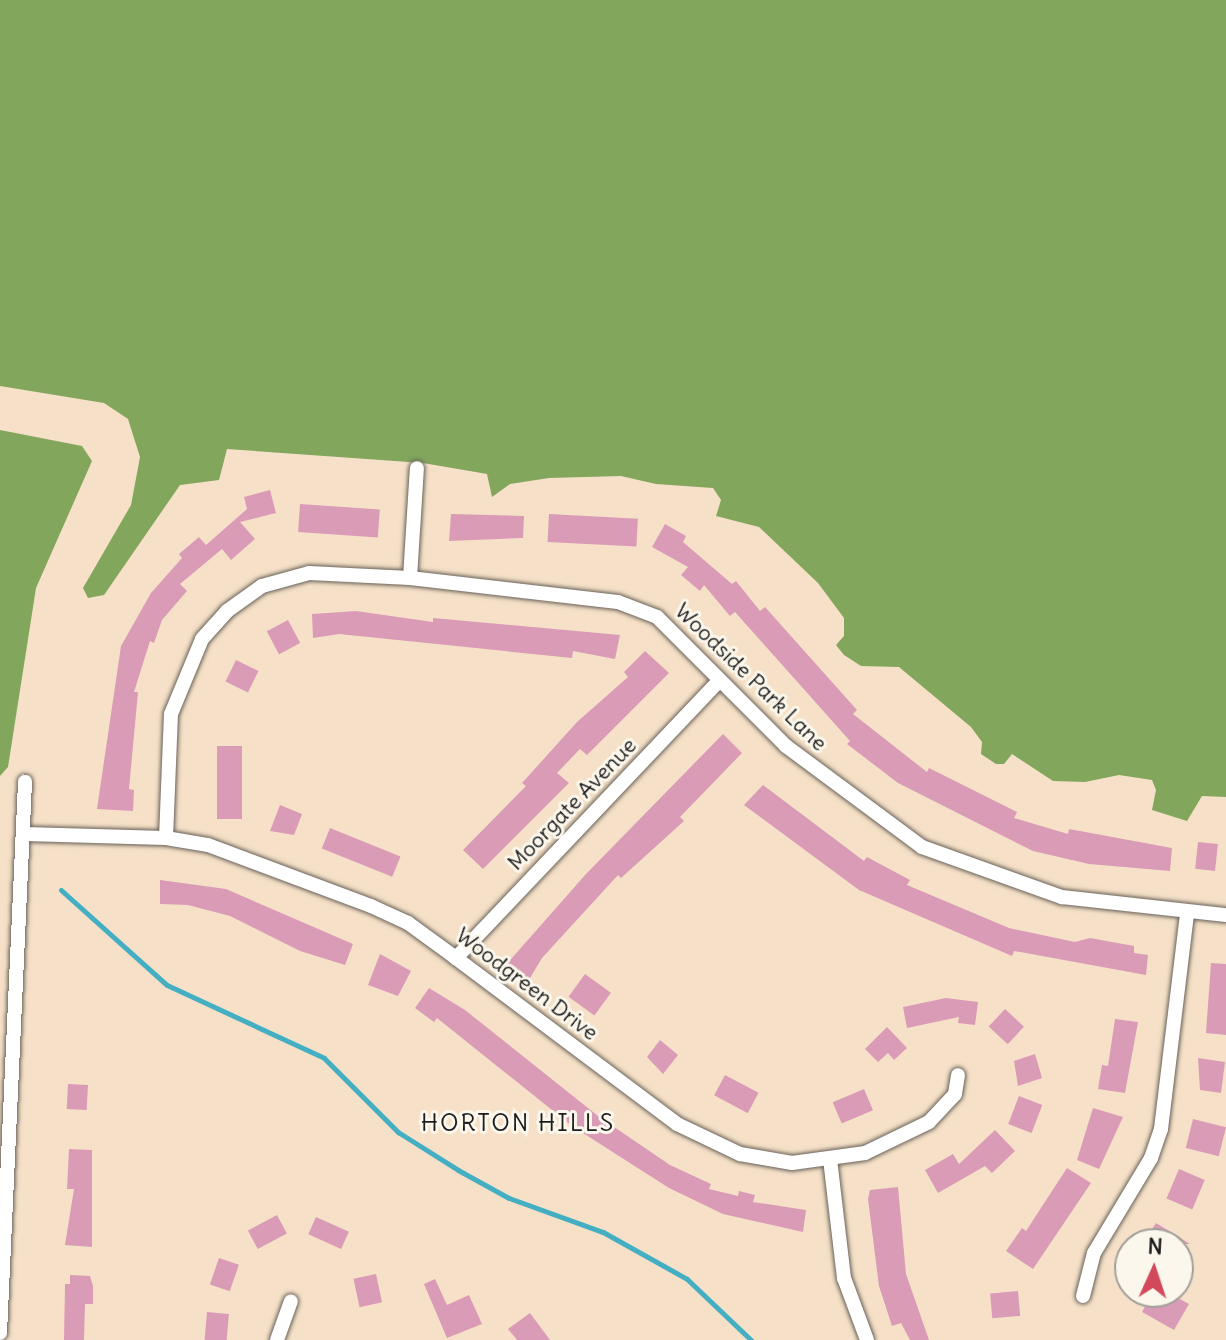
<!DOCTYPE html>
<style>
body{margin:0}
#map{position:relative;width:1226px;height:1340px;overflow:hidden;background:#f6e1c8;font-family:Delius,sans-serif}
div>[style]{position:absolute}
.forest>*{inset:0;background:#81a65c}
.stream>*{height:5px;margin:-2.5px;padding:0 2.5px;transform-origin:2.5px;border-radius:2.5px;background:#44afc3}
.building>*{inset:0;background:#da9bb7;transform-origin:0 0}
.roads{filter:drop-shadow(0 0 2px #686158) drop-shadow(0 0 2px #686158)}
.minor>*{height:14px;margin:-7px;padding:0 7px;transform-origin:7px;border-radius:7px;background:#fff}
span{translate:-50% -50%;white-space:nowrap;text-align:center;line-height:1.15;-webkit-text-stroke:6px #fbf7ec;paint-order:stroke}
.street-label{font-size:22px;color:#1c1c1c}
.neighbourhood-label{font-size:24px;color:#1c1c1c;letter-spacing:2px}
.north{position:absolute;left:1114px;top:1228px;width:80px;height:80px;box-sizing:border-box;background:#fbf7ec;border:2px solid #a29f99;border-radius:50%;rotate:3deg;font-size:22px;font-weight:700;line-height:32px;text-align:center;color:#1c1c1c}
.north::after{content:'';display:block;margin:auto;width:28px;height:36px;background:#d1495b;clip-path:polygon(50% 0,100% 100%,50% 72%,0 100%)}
</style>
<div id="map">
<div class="forest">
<div style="clip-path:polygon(0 0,1226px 0,1226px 797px,1202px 796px,1187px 821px,1152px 810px,1156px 790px,1152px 780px,1119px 775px,1085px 782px,1053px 781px,1012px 754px,1004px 764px,996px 764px,981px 754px,982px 742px,971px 727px,899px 667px,861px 666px,844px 655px,836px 645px,844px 636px,844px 618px,818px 583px,759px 527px,716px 516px,721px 500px,713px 488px,656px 484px,621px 476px,549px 478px,510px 484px,492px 497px,487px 474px,423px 463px,227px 449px,219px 480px,180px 485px,104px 595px,88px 598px,83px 588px,131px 505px,140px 457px,128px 419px,104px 403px,0 386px)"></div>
<div style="clip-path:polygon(0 430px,82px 446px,92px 461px,36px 588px,8px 767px,0 776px)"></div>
</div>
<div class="stream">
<div style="left:61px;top:890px;width:142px;rotate:41.9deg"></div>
<div style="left:167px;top:985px;width:173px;rotate:24.9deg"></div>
<div style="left:324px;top:1058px;width:105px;rotate:45deg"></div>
<div style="left:398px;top:1132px;width:71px;rotate:32.3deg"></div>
<div style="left:458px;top:1170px;width:58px;rotate:28.8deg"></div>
<div style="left:509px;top:1198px;width:100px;rotate:19.9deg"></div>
<div style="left:603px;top:1232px;width:96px;rotate:29.2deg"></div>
<div style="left:687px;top:1279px;width:88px;rotate:43.6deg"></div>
</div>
<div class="building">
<div style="clip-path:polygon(270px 490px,276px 513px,240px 522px,255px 539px,231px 560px,222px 549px,180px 584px,187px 591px,162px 620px,154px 643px,150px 641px,134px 692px,138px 692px,129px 789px,134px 790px,133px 811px,97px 809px,121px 646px,151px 593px,182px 558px,179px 554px,199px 537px,206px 545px,247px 509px,244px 497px)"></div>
<div style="left:300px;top:504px;width:80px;height:28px;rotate:4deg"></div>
<div style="clip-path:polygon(451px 514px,524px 516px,523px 538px,449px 541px)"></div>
<div style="left:549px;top:514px;width:89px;height:28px;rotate:3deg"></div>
<div style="clip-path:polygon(665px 524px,686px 536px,683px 542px,732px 584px,736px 581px,760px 611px,765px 607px,857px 710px,853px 714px,927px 772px,929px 768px,1017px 812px,1014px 818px,1068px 834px,1069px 829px,1172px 848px,1170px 871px,1089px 864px,1033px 851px,898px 783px,847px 744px,850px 741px,735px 612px,730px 616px,704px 585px,700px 591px,681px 575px,688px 567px,652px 547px)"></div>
<div style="clip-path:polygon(356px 611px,433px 622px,433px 618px,620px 635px,615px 659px,573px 651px,572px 658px,339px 634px,313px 638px,312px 614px)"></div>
<div style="left:288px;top:620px;width:26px;height:24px;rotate:62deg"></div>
<div style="clip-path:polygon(645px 651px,669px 673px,587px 755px,580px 749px,557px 773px,569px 783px,483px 869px,463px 850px,526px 786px,522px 783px,577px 722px,628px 677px,624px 672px)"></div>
<div style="left:236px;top:660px;width:25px;height:24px;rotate:26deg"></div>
<div style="clip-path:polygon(723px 734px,742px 753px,680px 817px,684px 821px,621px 878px,618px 875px,542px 958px,527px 983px,505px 966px,586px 874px)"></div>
<div style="left:217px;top:746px;width:25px;height:73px"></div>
<div style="clip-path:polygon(763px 785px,864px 861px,867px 857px,910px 880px,907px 885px,1009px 928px,1075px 942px,1090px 938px,1134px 946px,1134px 953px,1148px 955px,1146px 975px,1014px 951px,1012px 956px,859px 890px,744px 805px)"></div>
<div style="clip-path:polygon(280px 805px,302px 814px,294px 835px,270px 831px)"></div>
<div style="left:330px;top:828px;width:76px;height:22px;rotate:22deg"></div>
<div style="left:1198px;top:842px;width:20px;height:27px;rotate:6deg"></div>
<div style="clip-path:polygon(160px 880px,226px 889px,353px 944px,345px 965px,300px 951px,230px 916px,188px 905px,160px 904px)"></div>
<div style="clip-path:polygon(380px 954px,411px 971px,398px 996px,368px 985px)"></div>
<div style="clip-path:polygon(1211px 963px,1226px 964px,1226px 1035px,1206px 1033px)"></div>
<div style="left:585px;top:974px;width:32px;height:28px;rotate:36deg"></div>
<div style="clip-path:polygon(429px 988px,465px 1010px,598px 1116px,670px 1165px,711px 1184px,709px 1189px,738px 1196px,739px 1191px,755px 1195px,753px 1202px,806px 1210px,803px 1232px,723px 1214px,669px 1188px,572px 1126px,437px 1018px,434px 1022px,415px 1008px)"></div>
<div style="clip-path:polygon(946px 998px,978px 1002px,975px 1025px,958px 1023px,959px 1017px,907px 1028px,903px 1007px)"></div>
<div style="left:1005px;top:1009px;width:26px;height:24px;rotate:43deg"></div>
<div style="clip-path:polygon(1115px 1019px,1138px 1022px,1125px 1093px,1098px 1089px,1102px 1065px,1108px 1066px)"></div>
<div style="clip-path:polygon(887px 1027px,907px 1048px,894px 1060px,888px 1053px,878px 1062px,865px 1049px)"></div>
<div style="clip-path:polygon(660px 1040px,678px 1055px,663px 1074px,647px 1057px)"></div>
<div style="clip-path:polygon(1035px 1054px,1042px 1078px,1018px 1086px,1014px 1061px)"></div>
<div style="clip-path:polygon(1198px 1058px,1225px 1062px,1221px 1093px,1200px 1090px)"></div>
<div style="left:725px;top:1075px;width:38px;height:23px;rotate:28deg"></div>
<div style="left:68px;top:1084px;width:20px;height:25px;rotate:3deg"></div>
<div style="left:864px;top:1089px;width:23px;height:34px;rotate:67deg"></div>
<div style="left:1019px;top:1096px;width:25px;height:30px;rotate:21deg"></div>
<div style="clip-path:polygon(1093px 1108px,1123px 1117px,1099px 1169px,1077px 1160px)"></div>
<div style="left:1193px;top:1119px;width:34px;height:30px;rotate:14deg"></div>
<div style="clip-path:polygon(995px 1130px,1015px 1151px,992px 1173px,985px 1166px,938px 1193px,925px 1170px,953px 1154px,959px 1164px)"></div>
<div style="clip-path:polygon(69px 1149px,92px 1150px,92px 1247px,65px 1245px,74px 1189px,67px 1189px)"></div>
<div style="clip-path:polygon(1067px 1168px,1091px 1183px,1033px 1269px,1006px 1251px,1022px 1228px,1026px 1231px)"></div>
<div style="left:1179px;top:1169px;width:28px;height:32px;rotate:23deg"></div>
<div style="clip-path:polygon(898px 1187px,906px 1274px,929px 1340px,910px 1340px,901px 1323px,892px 1326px,879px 1286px,868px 1199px,870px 1190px)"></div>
<div style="left:277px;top:1215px;width:21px;height:33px;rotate:62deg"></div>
<div style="left:316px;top:1217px;width:36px;height:19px;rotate:24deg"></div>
<div style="clip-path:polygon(1156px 1223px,1190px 1244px,1158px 1244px,1147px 1237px)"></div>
<div style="left:219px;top:1258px;width:21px;height:28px;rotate:19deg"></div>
<div style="left:376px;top:1274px;width:29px;height:23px;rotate:78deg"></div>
<div style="clip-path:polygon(70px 1275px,90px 1276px,93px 1286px,93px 1304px,85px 1304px,84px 1340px,64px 1340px,65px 1284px,70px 1284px)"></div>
<div style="clip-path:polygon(435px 1279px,447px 1305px,469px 1295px,482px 1324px,447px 1338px,424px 1284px)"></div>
<div style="left:1018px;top:1291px;width:25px;height:28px;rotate:85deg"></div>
<div style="clip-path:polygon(1153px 1292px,1167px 1292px,1189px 1304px,1174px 1330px,1142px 1312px)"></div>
<div style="left:207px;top:1312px;width:22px;height:28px;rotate:5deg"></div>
<div style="clip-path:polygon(530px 1313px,550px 1340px,517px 1340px,508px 1329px)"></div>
</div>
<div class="roads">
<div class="minor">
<div style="left:410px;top:578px;width:110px;rotate:-86.4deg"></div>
<div style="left:25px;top:834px;width:141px;rotate:1.6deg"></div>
<div style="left:166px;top:838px;width:43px;rotate:9.5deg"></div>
<div style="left:208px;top:845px;width:174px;rotate:20.5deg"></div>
<div style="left:371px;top:906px;width:41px;rotate:24.7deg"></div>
<div style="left:408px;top:923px;width:59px;rotate:36.1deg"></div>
<div style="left:456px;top:958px;width:276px;rotate:36.9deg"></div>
<div style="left:677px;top:1124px;width:70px;rotate:25.5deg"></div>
<div style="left:740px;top:1154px;width:53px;rotate:9.8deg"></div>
<div style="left:792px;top:1163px;width:74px;rotate:-7.8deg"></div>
<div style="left:865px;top:1153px;width:71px;rotate:-25.8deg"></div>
<div style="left:929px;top:1122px;width:38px;rotate:-47deg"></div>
<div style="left:955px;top:1094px;width:19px;rotate:-81deg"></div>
<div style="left:166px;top:838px;width:124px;rotate:-87.7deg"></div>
<div style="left:171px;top:714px;width:81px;rotate:-67.5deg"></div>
<div style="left:202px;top:639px;width:38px;rotate:-48deg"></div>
<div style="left:227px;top:611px;width:43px;rotate:-35.5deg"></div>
<div style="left:262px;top:586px;width:49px;rotate:-15.5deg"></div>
<div style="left:309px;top:573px;width:101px;rotate:2.8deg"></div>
<div style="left:410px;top:578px;width:209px;rotate:6.6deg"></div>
<div style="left:618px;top:602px;width:42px;rotate:21deg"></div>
<div style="left:657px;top:617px;width:182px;rotate:45deg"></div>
<div style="left:786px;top:746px;width:169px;rotate:36.6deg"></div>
<div style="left:922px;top:847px;width:149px;rotate:19.7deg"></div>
<div style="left:1062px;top:897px;width:165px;rotate:6.3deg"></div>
<div style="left:456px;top:958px;width:383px;rotate:-46.5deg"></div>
<div style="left:830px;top:1159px;width:120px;rotate:83.3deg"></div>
<div style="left:844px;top:1278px;width:66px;rotate:69.6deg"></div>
<div style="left:1083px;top:1296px;width:44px;rotate:-75.7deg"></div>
<div style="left:1094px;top:1253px;width:111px;rotate:-59deg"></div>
<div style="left:1151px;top:1158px;width:31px;rotate:-71deg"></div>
<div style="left:1161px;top:1129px;width:218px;rotate:-83.1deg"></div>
<div style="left:0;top:1333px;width:552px;rotate:-87.4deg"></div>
<div style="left:277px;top:1340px;width:41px;rotate:-70.3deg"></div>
</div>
</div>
<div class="street-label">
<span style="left:751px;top:677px;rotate:44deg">Woodside Park Lane</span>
<span style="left:572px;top:804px;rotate:-46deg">Moorgate Avenue</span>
<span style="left:527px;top:984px;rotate:37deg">Woodgreen Drive</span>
</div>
<div class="neighbourhood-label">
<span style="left:518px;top:1123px">HORTON HILLS</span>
</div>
<div class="north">N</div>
</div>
